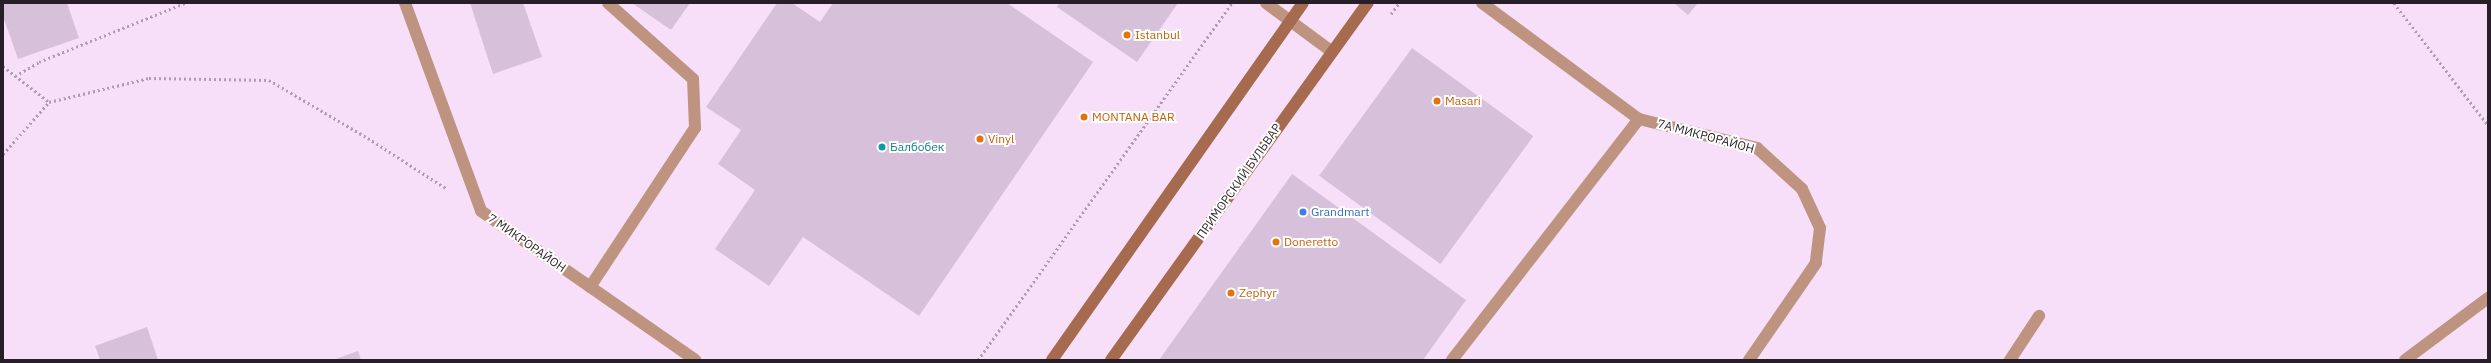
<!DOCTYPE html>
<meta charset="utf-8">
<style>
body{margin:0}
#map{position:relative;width:2491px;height:363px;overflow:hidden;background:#f7dff9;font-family:"IBM Plex Sans",sans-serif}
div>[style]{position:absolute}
.building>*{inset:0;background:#d7c1da;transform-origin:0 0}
.path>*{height:2.5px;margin-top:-1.25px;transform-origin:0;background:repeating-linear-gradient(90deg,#af9cb0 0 2px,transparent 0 5px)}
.lane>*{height:12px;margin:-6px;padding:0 6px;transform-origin:6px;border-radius:6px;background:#be9481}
.street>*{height:12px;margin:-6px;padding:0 6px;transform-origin:6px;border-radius:6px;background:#be9481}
.secondary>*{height:12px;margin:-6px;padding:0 6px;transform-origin:6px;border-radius:6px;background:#a66b4e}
.dots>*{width:11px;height:11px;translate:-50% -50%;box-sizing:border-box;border:2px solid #fff;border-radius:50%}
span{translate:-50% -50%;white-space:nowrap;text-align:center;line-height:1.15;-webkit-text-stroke:4px #fff;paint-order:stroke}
.food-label{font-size:12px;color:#c56008}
.left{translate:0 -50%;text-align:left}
.street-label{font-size:12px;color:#271f28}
.culture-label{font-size:12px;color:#0d838f}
.shop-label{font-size:12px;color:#366cbe}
.frame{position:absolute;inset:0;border:4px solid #271f28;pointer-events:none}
</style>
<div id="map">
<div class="building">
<div style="clip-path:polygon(3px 3px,67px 3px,79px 38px,18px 59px,3px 16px)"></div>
<div style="clip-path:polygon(470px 3px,523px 3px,542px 57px,493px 74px)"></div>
<div style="clip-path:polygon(632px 3px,690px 3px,671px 30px)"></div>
<div style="clip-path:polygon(777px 3px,792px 3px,820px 22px,833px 3px,1007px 3px,1093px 62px,919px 316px,803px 237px,769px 286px,715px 249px,755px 190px,718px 164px,741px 130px,706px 107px)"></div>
<div style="clip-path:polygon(1059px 3px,1178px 3px,1137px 62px,1057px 7px)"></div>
<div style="clip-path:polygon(1674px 3px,1698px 3px,1688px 15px)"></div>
<div style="left:1412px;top:48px;width:150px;height:158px;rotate:36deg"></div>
<div style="clip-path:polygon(1292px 174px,1466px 300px,1423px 360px,1159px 360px)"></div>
<div style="clip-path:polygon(147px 327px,158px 360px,100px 360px,95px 346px)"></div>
<div style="clip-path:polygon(358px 351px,361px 360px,333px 360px)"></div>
</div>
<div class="path">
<div style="left:2394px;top:3px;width:154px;rotate:52.4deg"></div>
<div style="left:1391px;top:14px;width:14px;rotate:-54deg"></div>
<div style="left:3px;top:66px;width:58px;rotate:38deg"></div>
<div style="left:15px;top:76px;width:28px;rotate:-30deg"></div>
<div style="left:39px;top:62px;width:157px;rotate:-22deg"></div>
<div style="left:3px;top:154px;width:69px;rotate:-48.5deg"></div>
<div style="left:49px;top:102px;width:103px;rotate:-13.5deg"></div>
<div style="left:149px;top:78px;width:120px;rotate:1deg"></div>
<div style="left:269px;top:80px;width:115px;rotate:30.4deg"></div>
<div style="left:368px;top:138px;width:94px;rotate:32.8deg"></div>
<div style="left:978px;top:360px;width:438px;rotate:-54.6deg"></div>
</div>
<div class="lane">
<div style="left:1266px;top:3px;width:81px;rotate:36.4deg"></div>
<div style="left:1482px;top:3px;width:195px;rotate:36.5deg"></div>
<div style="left:1639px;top:119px;width:122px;rotate:13.8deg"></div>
<div style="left:1757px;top:148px;width:61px;rotate:42.3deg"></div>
<div style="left:1802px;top:189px;width:43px;rotate:65.2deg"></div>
<div style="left:1820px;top:228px;width:35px;rotate:97deg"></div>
<div style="left:1816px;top:263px;width:118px;rotate:124.6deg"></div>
<div style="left:590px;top:287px;width:191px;rotate:-56.6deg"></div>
<div style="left:695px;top:128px;width:49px;rotate:-92.3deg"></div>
<div style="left:693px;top:79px;width:114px;rotate:-138.2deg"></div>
<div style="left:1452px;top:360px;width:305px;rotate:-52.2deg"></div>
<div style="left:2010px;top:360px;width:53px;rotate:-56.6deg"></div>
</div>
<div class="street">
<div style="left:405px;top:3px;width:221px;rotate:69.9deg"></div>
<div style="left:481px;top:211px;width:261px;rotate:34.8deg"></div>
<div style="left:2405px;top:360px;width:104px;rotate:-36.8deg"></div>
</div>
<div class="secondary">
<div style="left:1052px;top:360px;width:436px;rotate:-54.9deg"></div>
<div style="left:1111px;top:360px;width:440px;rotate:-54.3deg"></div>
</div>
<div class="dots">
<div style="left:1127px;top:35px;background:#e8710a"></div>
<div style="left:1437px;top:101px;background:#e8710a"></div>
<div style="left:1084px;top:117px;background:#e8710a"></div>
<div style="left:980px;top:139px;background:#e8710a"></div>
<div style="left:882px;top:147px;background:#0f9aa8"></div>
<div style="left:1303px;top:212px;background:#3f7fe0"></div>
<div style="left:1276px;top:242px;background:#e8710a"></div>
<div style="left:1231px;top:293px;background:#e8710a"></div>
</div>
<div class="food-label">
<span class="left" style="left:1135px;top:35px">Istanbul</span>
<span class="left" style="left:1445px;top:101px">Masari</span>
<span class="left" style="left:1092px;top:117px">MONTANA BAR</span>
<span class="left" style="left:988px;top:139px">Vinyl</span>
<span class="left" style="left:1284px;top:242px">Doneretto</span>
<span class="left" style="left:1239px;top:293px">Zephyr</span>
</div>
<div class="street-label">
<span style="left:1706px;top:136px;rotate:15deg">7А МИКРОРАЙОН</span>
<span style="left:1239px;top:181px;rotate:-55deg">ПРИМОРСКИЙ БУЛЬВАР</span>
<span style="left:527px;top:243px;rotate:35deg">7 МИКРОРАЙОН</span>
</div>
<div class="culture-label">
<span class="left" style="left:890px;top:147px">Балбобек</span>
</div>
<div class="shop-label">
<span class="left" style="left:1311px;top:212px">Grandmart</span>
</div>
<div class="frame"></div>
</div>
